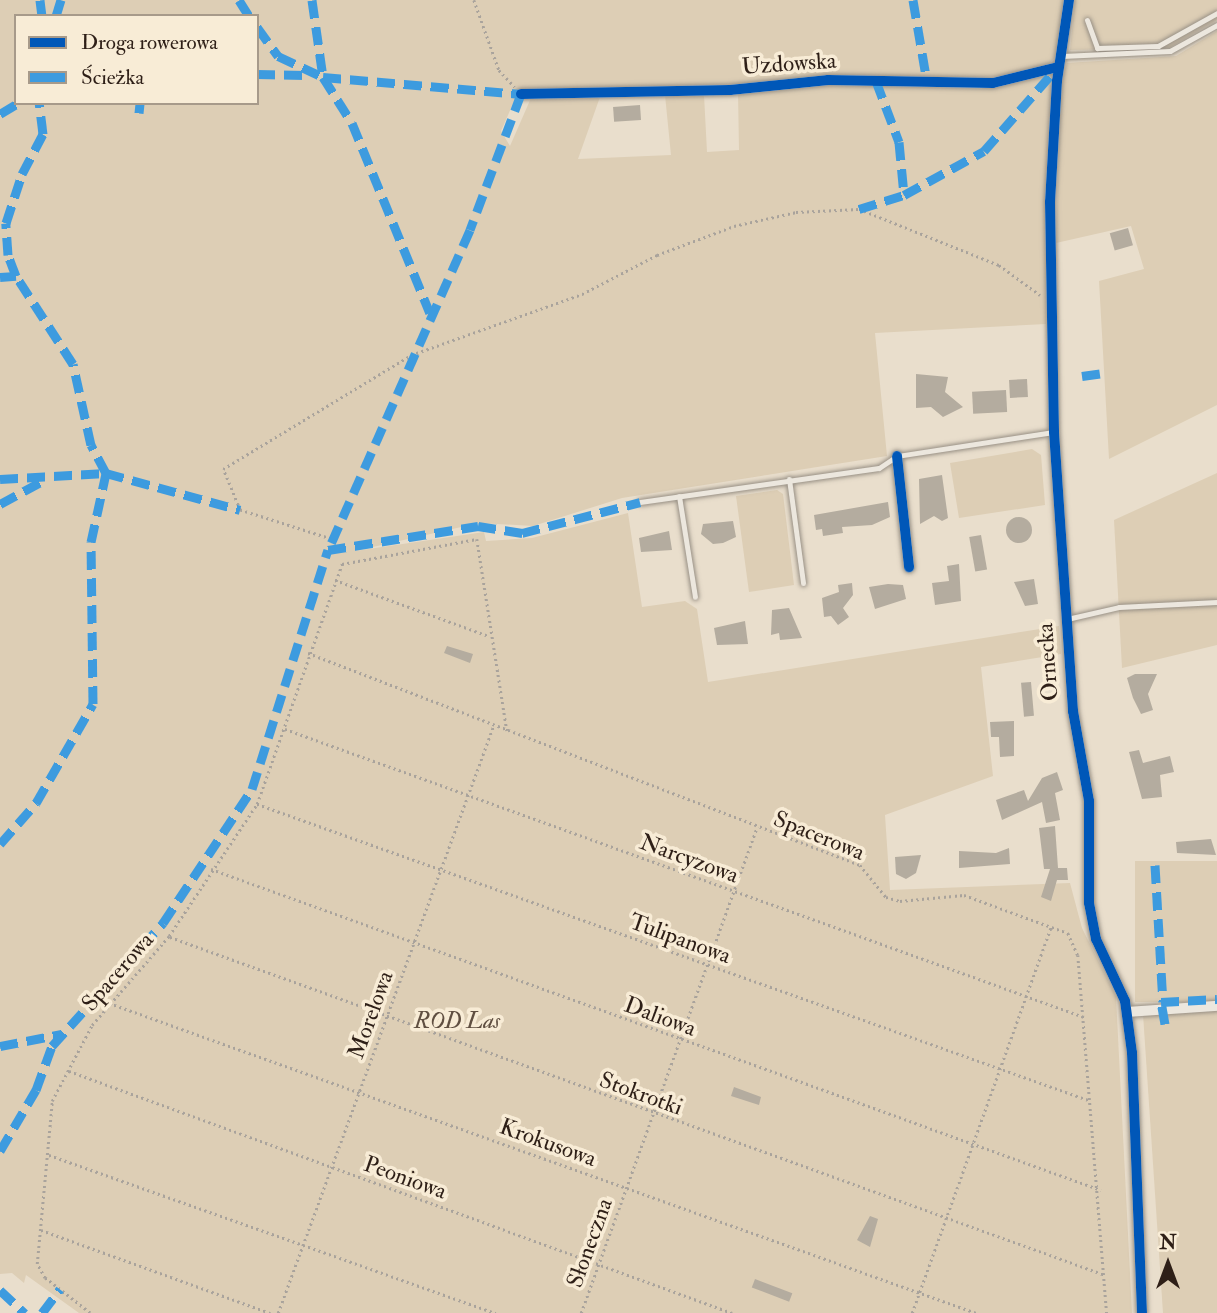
<!DOCTYPE html>
<meta charset="utf-8">
<style>
body{margin:0}
#map{position:relative;width:1217px;height:1313px;overflow:hidden;background:#e9decc;font-family:"IM FELL Double Pica",serif}
div>[style]{position:absolute}
.green>*{inset:0;background:#ddceb5;transform-origin:0 0}
.building>*{inset:0;background:#b4ac9f;transform-origin:0 0}
.round{border-radius:50%}
.path>*{height:2.5px;margin-top:-1.25px;transform-origin:0;background:repeating-linear-gradient(90deg,#a9a39c 0 2px,transparent 0 5.5px)}
.roads{filter:drop-shadow(0 0 2px #989085) drop-shadow(0 0 2px #989085)}
.lane>*{height:5px;margin:-2.5px;padding:0 2.5px;transform-origin:2.5px;border-radius:2.5px;background:#ece7de}
.street>*{height:10px;margin:-5px;padding:0 5px;transform-origin:5px;border-radius:5px;background:#ece7de}
.quiet>*{height:9px;margin-top:-4.5px;transform-origin:0;background:repeating-linear-gradient(90deg,#3d9bdf 0 18px,transparent 0 27px)}
.cycleway>*{height:10px;margin:-5px;padding:0 5px;transform-origin:5px;border-radius:5px;background:#0057b8}
span{translate:-50% -50%;white-space:nowrap;text-align:center;line-height:1.15;-webkit-text-stroke:7px #f8ecd6;paint-order:stroke}
.street-label{font-size:23px;color:#2e1f17}
.park-label{font-size:23px;color:#604f41;font-style:italic}
.legend{position:absolute;left:14px;top:14px;width:245px;height:91px;box-sizing:border-box;background:#f8ecd6;border:2px solid #a79a8a;margin:0;padding:9px 12px;list-style:none;font-size:21px;color:#2e1f17}
.legend li{display:flex;align-items:center;gap:14px;height:35px}
.legend b{width:35px;border:2px solid #a79a8a}
.north{position:absolute;left:1133px;top:1229px;width:70px;height:70px;-webkit-text-stroke:5px #f8ecd6;paint-order:stroke;rotate:0deg;font-size:19px;font-weight:700;line-height:28px;text-align:center;color:#2e1f17}
.north::after{content:'';display:block;margin:auto;width:24px;height:32px;background:#2e1f17;clip-path:polygon(50% 0,100% 100%,50% 72%,0 100%)}
</style>
<div id="map">
<div class="green">
<div style="clip-path:polygon(evenodd,0 0,1064px 0,1057px 55px,1046px 67px,1008px 76px,519px 90px,501px 131px,510px 146px,531px 98px,600px 97px,578px 159px,671px 155px,665px 95px,704px 95px,707px 152px,739px 150px,738px 92px,829px 84px,981px 89px,1045px 76px,1053px 89px,1046px 324px,875px 333px,887px 456px,622px 498px,533px 526px,479px 523px,355px 551px,484px 532px,486px 541px,532px 538px,628px 513px,642px 607px,685px 601px,697px 609px,708px 682px,1059px 626px,1061px 654px,981px 667px,993px 776px,885px 815px,890px 890px,1070px 883px,1082px 928px,1116px 997px,1132px 1313px,79px 1313px,26px 1275px,24px 1283px,12px 1273px,0 1274px,0 0,16px 16px,257px 16px,257px 103px,16px 103px,16px 16px)"></div>
<div style="clip-path:polygon(1075px 0,1217px 0,1217px 20px,1169px 48px,1070px 50px)"></div>
<div style="clip-path:polygon(1217px 31px,1217px 405px,1109px 459px,1099px 281px,1144px 269px,1131px 226px,1056px 243px,1061px 83px,1067px 63px,1176px 56px)"></div>
<div style="clip-path:polygon(1032px 449px,1041px 455px,1045px 505px,959px 518px,950px 463px)"></div>
<div style="clip-path:polygon(1217px 473px,1217px 645px,1122px 668px,1114px 520px)"></div>
<div style="clip-path:polygon(777px 490px,783px 494px,794px 585px,749px 592px,736px 496px)"></div>
<div style="left:1217px;top:861px;width:141px;height:82px;rotate:90deg"></div>
<div style="clip-path:polygon(1217px 1010px,1217px 1313px,1163px 1313px,1143px 1014px)"></div>
</div>
<div class="building">
<div style="left:640px;top:105px;width:15px;height:27px;rotate:86deg"></div>
<div style="left:1128px;top:228px;width:18px;height:19px;rotate:74deg"></div>
<div style="clip-path:polygon(916px 374px,948px 377px,945px 392px,963px 407px,943px 417px,931px 407px,916px 408px)"></div>
<div style="left:1027px;top:379px;width:18px;height:18px;rotate:87deg"></div>
<div style="left:1006px;top:390px;width:22px;height:34px;rotate:87deg"></div>
<div style="clip-path:polygon(942px 475px,948px 518px,942px 521px,934px 516px,920px 524px,919px 479px)"></div>
<div style="clip-path:polygon(888px 502px,890px 517px,872px 525px,842px 527px,843px 533px,823px 536px,822px 529px,816px 530px,814px 515px)"></div>
<div class="round" style="left:1006px;top:517px;width:26px;height:26px"></div>
<div style="clip-path:polygon(733px 521px,736px 537px,723px 543px,713px 544px,701px 534px,703px 524px)"></div>
<div style="clip-path:polygon(669px 531px,672px 550px,641px 552px,639px 538px)"></div>
<div style="left:981px;top:535px;width:35px;height:12px;rotate:80deg"></div>
<div style="clip-path:polygon(959px 564px,961px 601px,935px 605px,932px 583px,949px 581px,947px 566px)"></div>
<div style="clip-path:polygon(1034px 579px,1038px 604px,1025px 606px,1014px 582px)"></div>
<div style="clip-path:polygon(852px 583px,853px 595px,843px 608px,849px 617px,838px 625px,831px 616px,824px 617px,822px 598px,839px 592px,838px 585px)"></div>
<div style="clip-path:polygon(888px 584px,903px 585px,906px 599px,875px 609px,869px 587px)"></div>
<div style="clip-path:polygon(789px 608px,802px 638px,780px 640px,779px 633px,771px 635px,772px 610px)"></div>
<div style="clip-path:polygon(745px 621px,748px 644px,717px 645px,714px 628px)"></div>
<div style="clip-path:polygon(447px 646px,473px 654px,470px 663px,444px 653px)"></div>
<div style="clip-path:polygon(1135px 674px,1157px 674px,1148px 694px,1153px 710px,1141px 714px,1133px 698px,1127px 678px)"></div>
<div style="left:1031px;top:682px;width:34px;height:10px;rotate:85deg"></div>
<div style="clip-path:polygon(1014px 721px,1014px 756px,1000px 757px,999px 737px,991px 737px,990px 722px)"></div>
<div style="clip-path:polygon(1139px 750px,1143px 763px,1170px 756px,1174px 772px,1160px 775px,1162px 797px,1142px 799px,1129px 752px)"></div>
<div style="clip-path:polygon(1057px 772px,1063px 790px,1055px 793px,1060px 820px,1046px 823px,1042px 802px,1002px 820px,996px 800px,1024px 790px,1028px 801px,1042px 778px)"></div>
<div style="clip-path:polygon(1055px 826px,1058px 868px,1067px 868px,1068px 880px,1057px 880px,1051px 901px,1041px 897px,1050px 869px,1044px 869px,1039px 828px)"></div>
<div style="clip-path:polygon(1211px 839px,1216px 855px,1177px 853px,1176px 842px)"></div>
<div style="clip-path:polygon(1009px 848px,1010px 864px,959px 868px,959px 851px,996px 853px)"></div>
<div style="clip-path:polygon(921px 855px,916px 873px,906px 879px,896px 874px,895px 857px)"></div>
<div style="clip-path:polygon(734px 1087px,761px 1097px,759px 1105px,731px 1096px)"></div>
<div style="clip-path:polygon(870px 1216px,878px 1219px,870px 1247px,857px 1240px)"></div>
<div style="left:755px;top:1279px;width:40px;height:9px;rotate:21deg"></div>
</div>
<div class="path">
<div style="left:474px;top:0;width:74px;rotate:70.3deg"></div>
<div style="left:499px;top:70px;width:23px;rotate:47deg"></div>
<div style="left:331px;top:539px;width:96px;rotate:-162.3deg"></div>
<div style="left:240px;top:510px;width:44px;rotate:-112.5deg"></div>
<div style="left:223px;top:469px;width:220px;rotate:-31.2deg"></div>
<div style="left:411px;top:355px;width:182px;rotate:-19.6deg"></div>
<div style="left:582px;top:294px;width:85px;rotate:-27.5deg"></div>
<div style="left:657px;top:255px;width:82px;rotate:-20.6deg"></div>
<div style="left:734px;top:226px;width:64px;rotate:-12.7deg"></div>
<div style="left:796px;top:212px;width:63px;rotate:-2.7deg"></div>
<div style="left:859px;top:209px;width:151px;rotate:21.8deg"></div>
<div style="left:999px;top:265px;width:51px;rotate:36.2deg"></div>
<div style="left:335px;top:580px;width:164px;rotate:20deg"></div>
<div style="left:308px;top:653px;width:591px;rotate:21.01deg"></div>
<div style="left:860px;top:865px;width:41px;rotate:50.9deg"></div>
<div style="left:886px;top:897px;width:15px;rotate:16deg"></div>
<div style="left:900px;top:901px;width:64px;rotate:-5.4deg"></div>
<div style="left:964px;top:895px;width:111px;rotate:20.1deg"></div>
<div style="left:1068px;top:933px;width:24px;rotate:66deg"></div>
<div style="left:1078px;top:955px;width:359px;rotate:85.4deg"></div>
<div style="left:285px;top:729px;width:849px;rotate:19.82deg"></div>
<div style="left:257px;top:804px;width:885px;rotate:19.6deg"></div>
<div style="left:211px;top:869px;width:946px;rotate:19.83deg"></div>
<div style="left:170px;top:937px;width:994px;rotate:19.87deg"></div>
<div style="left:109px;top:1003px;width:921px;rotate:19.67deg"></div>
<div style="left:69px;top:1071px;width:706px;rotate:20.05deg"></div>
<div style="left:49px;top:1155px;width:474px;rotate:19.5deg"></div>
<div style="left:41px;top:1230px;width:244px;rotate:19.9deg"></div>
<div style="left:90px;top:1313px;width:57px;rotate:-142.1deg"></div>
<div style="left:45px;top:1278px;width:16px;rotate:-120deg"></div>
<div style="left:37px;top:1264px;width:164px;rotate:-84.7deg"></div>
<div style="left:52px;top:1101px;width:86px;rotate:-62.2deg"></div>
<div style="left:92px;top:1025px;width:118px;rotate:-49.1deg"></div>
<div style="left:169px;top:936px;width:159px;rotate:-56.3deg"></div>
<div style="left:257px;top:804px;width:255px;rotate:-70.5deg"></div>
<div style="left:342px;top:564px;width:137px;rotate:-10.5deg"></div>
<div style="left:477px;top:539px;width:194px;rotate:81.1deg"></div>
<div style="left:278px;top:1313px;width:624px;rotate:-69.85deg"></div>
<div style="left:581px;top:1313px;width:517px;rotate:-70.09deg"></div>
<div style="left:912px;top:1313px;width:412px;rotate:-70.2deg"></div>
</div>
<div class="roads">
<div class="lane">
<div style="left:1087px;top:20px;width:30px;rotate:70deg"></div>
<div style="left:1097px;top:48px;width:61px;rotate:-1.9deg"></div>
<div style="left:1158px;top:46px;width:68px;rotate:-29.2deg"></div>
<div style="left:1062px;top:56px;width:108px;rotate:-2.7deg"></div>
<div style="left:1170px;top:51px;width:54px;rotate:-29deg"></div>
<div style="left:789px;top:479px;width:105px;rotate:82.3deg"></div>
<div style="left:679px;top:496px;width:102px;rotate:81deg"></div>
<div style="left:640px;top:502px;width:241px;rotate:-8.1deg"></div>
<div style="left:879px;top:468px;width:22px;rotate:-34deg"></div>
<div style="left:897px;top:456px;width:159px;rotate:-8.7deg"></div>
<div style="left:1067px;top:619px;width:53px;rotate:-13deg"></div>
<div style="left:1119px;top:607px;width:98px;rotate:-2.9deg"></div>
</div>
<div class="street">
<div style="left:1069px;top:0;width:82px;rotate:98.4deg"></div>
<div style="left:1057px;top:81px;width:121px;rotate:93.3deg"></div>
<div style="left:1050px;top:202px;width:230px;rotate:89deg"></div>
<div style="left:1054px;top:432px;width:280px;rotate:86.1deg"></div>
<div style="left:1073px;top:711px;width:91px;rotate:79.9deg"></div>
<div style="left:1089px;top:801px;width:102px;rotate:90deg"></div>
<div style="left:1089px;top:903px;width:37px;rotate:79deg"></div>
<div style="left:1096px;top:939px;width:68px;rotate:64.9deg"></div>
<div style="left:1125px;top:1001px;width:52px;rotate:82.3deg"></div>
<div style="left:1132px;top:1053px;width:260px;rotate:87.8deg"></div>
<div style="left:521px;top:94px;width:209px;rotate:-1.1deg"></div>
<div style="left:730px;top:90px;width:99px;rotate:-5.8deg"></div>
<div style="left:828px;top:80px;width:165px;rotate:1deg"></div>
<div style="left:993px;top:83px;width:67px;rotate:-13.8deg"></div>
<div style="left:897px;top:456px;width:112px;rotate:83.8deg"></div>
<div style="left:1128px;top:1012px;width:89px;rotate:-3.9deg"></div>
</div>
</div>
<div class="quiet">
<div style="left:40px;top:0;width:16px;rotate:83deg"></div>
<div style="left:239px;top:0;width:19px;rotate:58deg"></div>
<div style="left:312px;top:0;width:78px;rotate:81.9deg"></div>
<div style="left:323px;top:77px;width:54px;rotate:57.8deg"></div>
<div style="left:352px;top:123px;width:205px;rotate:67.7deg"></div>
<div style="left:913px;top:0;width:83px;rotate:80.3deg"></div>
<div style="left:56px;top:16px;width:17px;rotate:-73deg"></div>
<div style="left:257px;top:27px;width:36px;rotate:54deg"></div>
<div style="left:278px;top:56px;width:50px;rotate:25deg"></div>
<div style="left:323px;top:77px;width:199px;rotate:4.9deg"></div>
<div style="left:521px;top:94px;width:145px;rotate:110.6deg"></div>
<div style="left:470px;top:230px;width:350px;rotate:113.9deg"></div>
<div style="left:257px;top:74px;width:48px;rotate:1.2deg"></div>
<div style="left:876px;top:81px;width:65px;rotate:69.3deg"></div>
<div style="left:899px;top:142px;width:53px;rotate:84.6deg"></div>
<div style="left:139px;top:113px;width:10px;rotate:-84deg"></div>
<div style="left:0;top:114px;width:21px;rotate:-31deg"></div>
<div style="left:859px;top:209px;width:47px;rotate:-17.3deg"></div>
<div style="left:904px;top:195px;width:91px;rotate:-28.8deg"></div>
<div style="left:984px;top:151px;width:111px;rotate:-48.7deg"></div>
<div style="left:0;top:277px;width:16px;rotate:-4deg"></div>
<div style="left:1082px;top:376px;width:22px;rotate:-8deg"></div>
<div style="left:0;top:479px;width:106px;rotate:-3.2deg"></div>
<div style="left:106px;top:473px;width:139px;rotate:15.4deg"></div>
<div style="left:0;top:504px;width:52px;rotate:-28.5deg"></div>
<div style="left:0;top:844px;width:55px;rotate:-48.7deg"></div>
<div style="left:36px;top:803px;width:114px;rotate:-60.1deg"></div>
<div style="left:93px;top:704px;width:162px;rotate:-90.7deg"></div>
<div style="left:91px;top:542px;width:71px;rotate:-77.7deg"></div>
<div style="left:106px;top:473px;width:32px;rotate:-118deg"></div>
<div style="left:91px;top:445px;width:83px;rotate:-102.5deg"></div>
<div style="left:73px;top:364px;width:105px;rotate:-122.9deg"></div>
<div style="left:16px;top:276px;width:22px;rotate:-111deg"></div>
<div style="left:8px;top:255px;width:32px;rotate:-94deg"></div>
<div style="left:6px;top:223px;width:52px;rotate:-71.9deg"></div>
<div style="left:22px;top:174px;width:45px;rotate:-62.3deg"></div>
<div style="left:43px;top:134px;width:31px;rotate:-97deg"></div>
<div style="left:1155px;top:865px;width:137px;rotate:86.7deg"></div>
<div style="left:1165px;top:1024px;width:22px;rotate:-100deg"></div>
<div style="left:1161px;top:1002px;width:56px;rotate:-3.1deg"></div>
<div style="left:0;top:1046px;width:63px;rotate:-11deg"></div>
<div style="left:0;top:1151px;width:71px;rotate:-59.5deg"></div>
<div style="left:36px;top:1090px;width:47px;rotate:-70deg"></div>
<div style="left:52px;top:1046px;width:166px;rotate:-47.9deg"></div>
<div style="left:163px;top:923px;width:161px;rotate:-56.4deg"></div>
<div style="left:252px;top:789px;width:251px;rotate:-72.4deg"></div>
<div style="left:328px;top:550px;width:152px;rotate:-9.1deg"></div>
<div style="left:478px;top:526px;width:45px;rotate:9deg"></div>
<div style="left:522px;top:533px;width:122px;rotate:-14.7deg"></div>
<div style="left:0;top:1290px;width:34px;rotate:43deg"></div>
<div style="left:42px;top:1313px;width:30px;rotate:-53deg"></div>
</div>
<div class="cycleway">
<div style="left:1069px;top:0;width:82px;rotate:98.4deg"></div>
<div style="left:1057px;top:81px;width:121px;rotate:93.3deg"></div>
<div style="left:1050px;top:202px;width:230px;rotate:89deg"></div>
<div style="left:1054px;top:432px;width:280px;rotate:86.1deg"></div>
<div style="left:1073px;top:711px;width:91px;rotate:79.9deg"></div>
<div style="left:1089px;top:801px;width:102px;rotate:90deg"></div>
<div style="left:1089px;top:903px;width:37px;rotate:79deg"></div>
<div style="left:1096px;top:939px;width:68px;rotate:64.9deg"></div>
<div style="left:1125px;top:1001px;width:52px;rotate:82.3deg"></div>
<div style="left:1132px;top:1053px;width:260px;rotate:87.8deg"></div>
<div style="left:521px;top:94px;width:209px;rotate:-1.1deg"></div>
<div style="left:730px;top:90px;width:99px;rotate:-5.8deg"></div>
<div style="left:828px;top:80px;width:165px;rotate:1deg"></div>
<div style="left:993px;top:83px;width:67px;rotate:-13.8deg"></div>
<div style="left:897px;top:456px;width:112px;rotate:83.8deg"></div>
</div>
<div class="street-label">
<span style="left:789px;top:64px;rotate:-4deg">Uzdowska</span>
<span style="left:1048px;top:662px;rotate:-94deg">Ornecka</span>
<span style="left:819px;top:836px;rotate:22deg">Spacerowa</span>
<span style="left:689px;top:859px;rotate:20deg">Narcyzowa</span>
<span style="left:680px;top:939px;rotate:20deg">Tulipanowa</span>
<span style="left:118px;top:972px;rotate:-49deg">Spacerowa</span>
<span style="left:371px;top:1015px;rotate:-70deg">Morelowa</span>
<span style="left:660px;top:1017px;rotate:20deg">Daliowa</span>
<span style="left:641px;top:1094px;rotate:20deg">Stokrotki</span>
<span style="left:548px;top:1143px;rotate:20deg">Krokusowa</span>
<span style="left:405px;top:1178px;rotate:20deg">Peoniowa</span>
<span style="left:590px;top:1243px;rotate:-70deg">Słoneczna</span>
</div>
<div class="park-label">
<span style="left:457px;top:1021px">ROD Las</span>
</div>
<ul class="legend">
<li><b style="height:9px;background:#0057b8"></b>Droga rowerowa</li>
<li><b style="height:9px;background:#3d9bdf"></b>Ścieżka</li>
</ul>
<div class="north">N</div>
</div>
